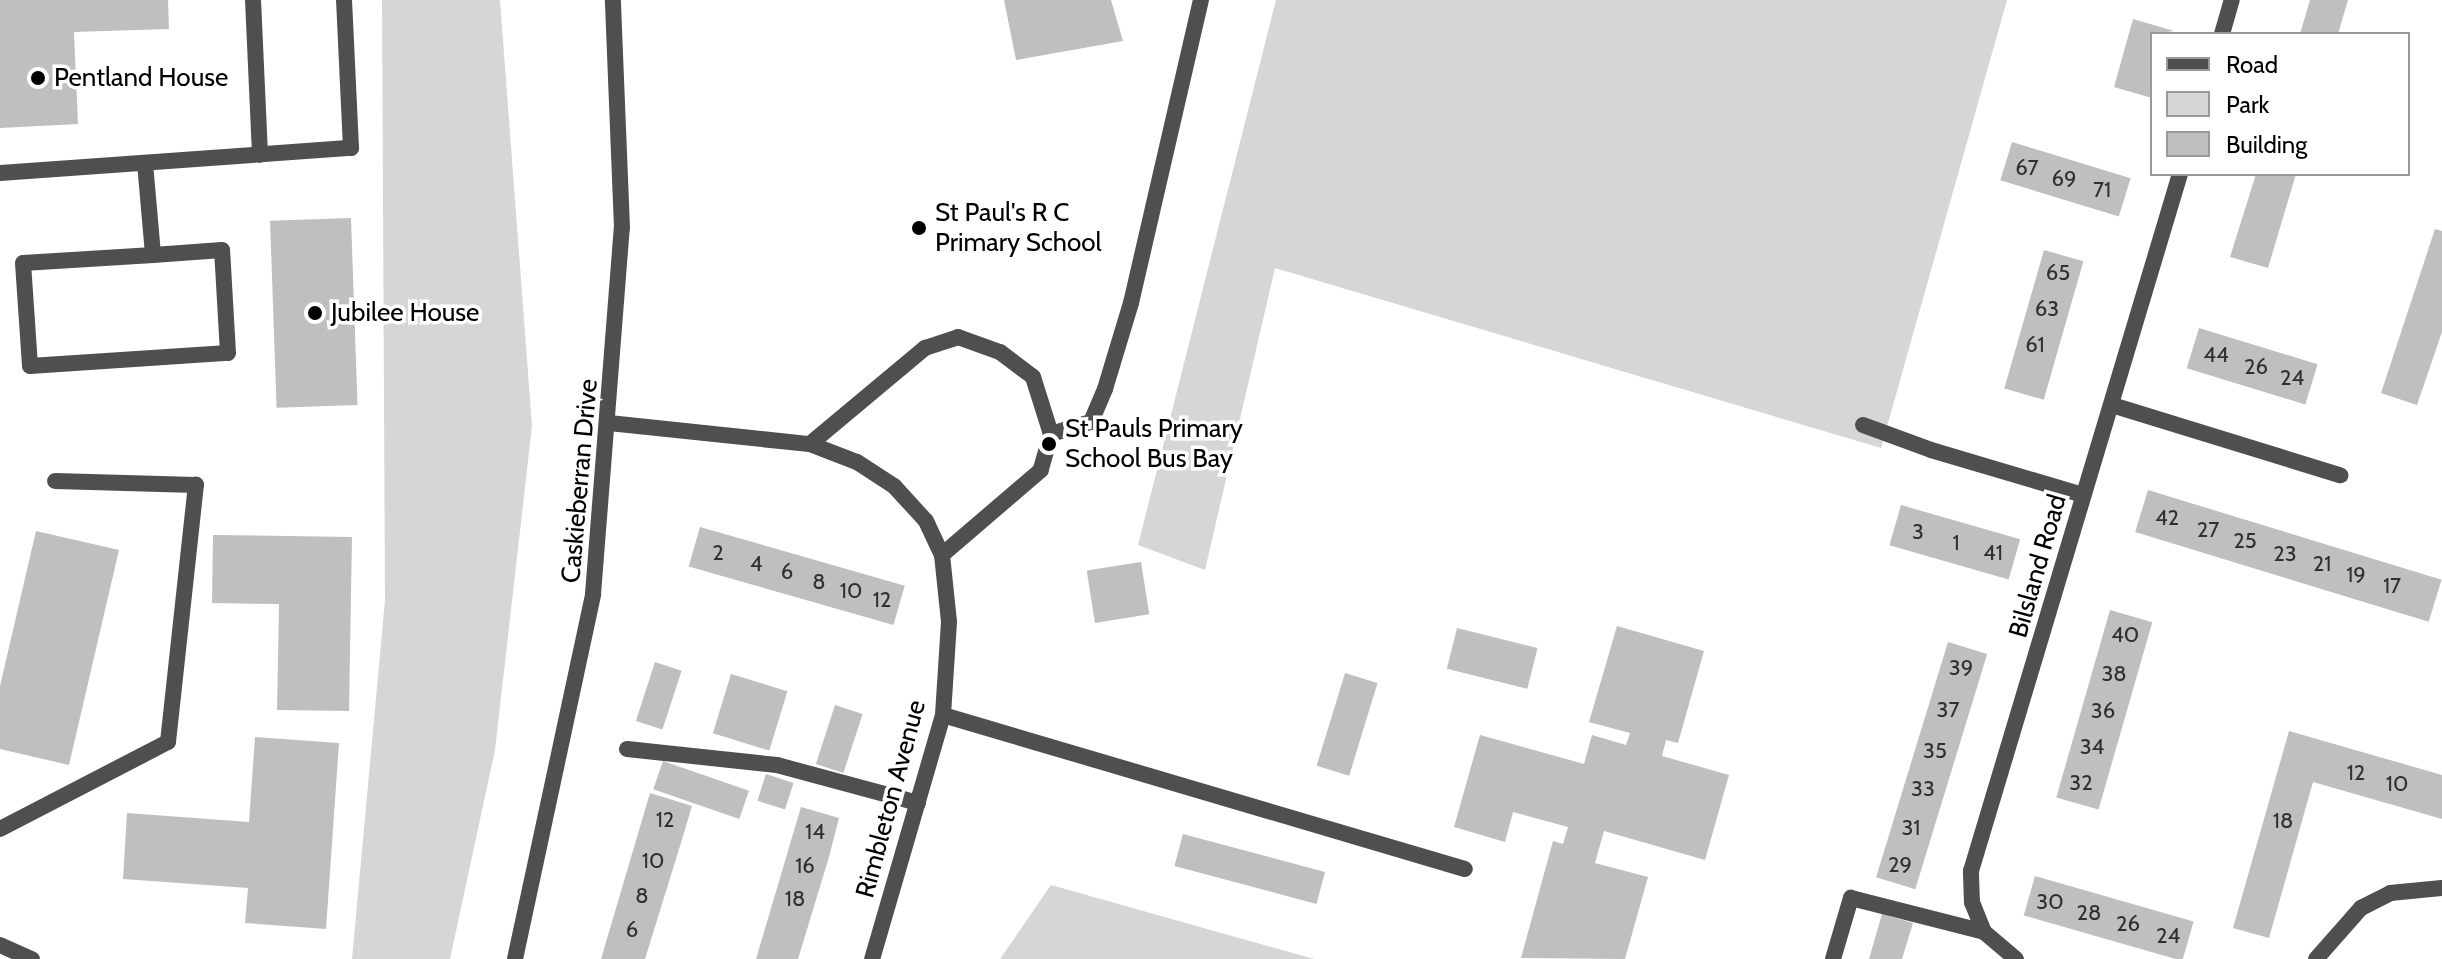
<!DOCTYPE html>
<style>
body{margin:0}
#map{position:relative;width:2442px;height:959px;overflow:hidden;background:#fff;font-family:Cabin,sans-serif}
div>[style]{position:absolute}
.green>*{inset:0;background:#d6d6d6}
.building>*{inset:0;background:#bfbfbf;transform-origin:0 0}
.service>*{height:16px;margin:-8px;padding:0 8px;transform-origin:8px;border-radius:8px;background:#4f4f4f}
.minor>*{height:16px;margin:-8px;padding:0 8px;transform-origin:8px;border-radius:8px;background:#4f4f4f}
.tertiary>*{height:16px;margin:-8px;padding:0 8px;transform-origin:8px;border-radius:8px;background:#4f4f4f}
.dots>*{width:22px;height:22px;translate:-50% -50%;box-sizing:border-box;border:4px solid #fff;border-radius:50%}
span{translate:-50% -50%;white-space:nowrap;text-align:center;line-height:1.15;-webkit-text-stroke:7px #fff;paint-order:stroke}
.number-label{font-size:22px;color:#303030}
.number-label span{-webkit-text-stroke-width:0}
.poi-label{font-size:26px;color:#000}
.left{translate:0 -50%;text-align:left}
.street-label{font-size:26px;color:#000}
.legend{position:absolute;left:2150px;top:32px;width:260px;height:144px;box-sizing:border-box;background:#fff;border:2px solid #999;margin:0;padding:10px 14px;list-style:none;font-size:24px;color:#000}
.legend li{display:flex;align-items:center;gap:16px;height:40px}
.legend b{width:40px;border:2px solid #999}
</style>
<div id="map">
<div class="green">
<div style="clip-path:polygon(382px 0,500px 0,532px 426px,495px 750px,450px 959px,352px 959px,385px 600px)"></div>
<div style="clip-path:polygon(1276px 0,2007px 0,1881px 448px,1275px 268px,1205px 570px,1138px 545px)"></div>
<div style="clip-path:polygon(1051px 885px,1314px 959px,1000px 959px)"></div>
</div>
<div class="building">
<div style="clip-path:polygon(0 0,168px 0,169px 29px,74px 32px,78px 124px,0 128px)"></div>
<div style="clip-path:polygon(1004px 0,1111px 0,1123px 41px,1016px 60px)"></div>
<div style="clip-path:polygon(2310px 0,2348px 0,2338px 34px,2300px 34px)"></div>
<div style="clip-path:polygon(2133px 19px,2174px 31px,2152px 34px,2152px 98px,2114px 87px)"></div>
<div style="left:2012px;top:142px;width:124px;height:40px;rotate:17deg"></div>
<div style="clip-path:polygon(2256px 174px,2296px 174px,2268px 268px,2230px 257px)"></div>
<div style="left:351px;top:218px;width:187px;height:81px;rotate:88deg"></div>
<div style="clip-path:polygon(2435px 229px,2442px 231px,2442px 332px,2417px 405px,2381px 393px)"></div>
<div style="left:2044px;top:250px;width:41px;height:144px;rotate:16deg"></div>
<div style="left:2199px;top:328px;width:124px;height:42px;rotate:17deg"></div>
<div style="left:2148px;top:490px;width:307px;height:44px;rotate:17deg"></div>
<div style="left:1901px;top:505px;width:124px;height:42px;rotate:16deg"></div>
<div style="left:700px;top:527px;width:213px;height:41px;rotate:16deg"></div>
<div style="clip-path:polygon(36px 531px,119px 550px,69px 765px,0 749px,0 686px)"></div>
<div style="clip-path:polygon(213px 535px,352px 537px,349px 711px,277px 710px,279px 604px,212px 603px)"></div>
<div style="left:1141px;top:562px;width:53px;height:55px;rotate:81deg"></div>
<div style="left:2110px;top:610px;width:44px;height:195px;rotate:16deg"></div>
<div style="clip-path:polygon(1617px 626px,1704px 651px,1678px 743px,1666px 740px,1662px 756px,1729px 775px,1705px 860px,1604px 831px,1595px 863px,1648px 877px,1625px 959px,1521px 958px,1553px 841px,1563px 844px,1568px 827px,1513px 812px,1505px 842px,1454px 827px,1480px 735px,1584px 764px,1592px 735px,1626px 745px,1630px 733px,1589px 722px)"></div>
<div style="left:1457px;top:628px;width:83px;height:42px;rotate:14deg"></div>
<div style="left:1948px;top:642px;width:41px;height:246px;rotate:17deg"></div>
<div style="left:655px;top:662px;width:28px;height:62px;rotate:18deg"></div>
<div style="left:1345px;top:673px;width:34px;height:97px;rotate:17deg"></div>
<div style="left:731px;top:674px;width:59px;height:62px;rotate:17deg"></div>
<div style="left:835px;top:705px;width:29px;height:62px;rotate:18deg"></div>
<div style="clip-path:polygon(2289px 731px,2442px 775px,2442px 819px,2313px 782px,2269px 938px,2233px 928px)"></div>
<div style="clip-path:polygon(255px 737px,339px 743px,326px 929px,245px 923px,248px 888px,123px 879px,127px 813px,249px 822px)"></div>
<div style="left:663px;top:761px;width:91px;height:30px;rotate:19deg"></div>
<div style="left:766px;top:774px;width:29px;height:28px;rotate:18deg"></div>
<div style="clip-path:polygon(650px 793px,692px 806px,680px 846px,645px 959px,601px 959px)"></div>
<div style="clip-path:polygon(801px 807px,839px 818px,829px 857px,798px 959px,756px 959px)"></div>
<div style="left:1183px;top:834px;width:147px;height:33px;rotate:15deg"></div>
<div style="left:2035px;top:876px;width:165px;height:41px;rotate:16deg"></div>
<div style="clip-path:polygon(1882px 914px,1913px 923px,1902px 959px,1869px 959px)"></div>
</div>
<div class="service">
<div style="left:253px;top:0;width:155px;rotate:87.4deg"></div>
<div style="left:145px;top:163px;width:92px;rotate:85deg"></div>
<div style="left:153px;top:255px;width:130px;rotate:176.5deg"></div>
<div style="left:23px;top:263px;width:103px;rotate:86.1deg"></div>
<div style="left:30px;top:366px;width:198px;rotate:-3.8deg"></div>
<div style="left:228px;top:353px;width:103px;rotate:-93.3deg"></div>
<div style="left:222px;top:250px;width:69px;rotate:175.9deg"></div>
<div style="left:0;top:173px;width:352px;rotate:-4.1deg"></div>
<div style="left:351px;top:148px;width:148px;rotate:-92.7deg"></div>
<div style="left:1863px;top:425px;width:72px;rotate:20.2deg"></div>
<div style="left:1051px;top:434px;width:42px;rotate:-16.7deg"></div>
<div style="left:1091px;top:422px;width:36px;rotate:-67deg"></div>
<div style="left:1105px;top:389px;width:90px;rotate:-73.2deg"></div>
<div style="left:1131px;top:303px;width:311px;rotate:-77deg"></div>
<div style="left:810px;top:444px;width:150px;rotate:-39.9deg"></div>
<div style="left:925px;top:348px;width:35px;rotate:-18deg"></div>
<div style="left:958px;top:337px;width:45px;rotate:19.7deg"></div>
<div style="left:1000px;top:352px;width:41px;rotate:37.1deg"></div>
<div style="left:1033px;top:377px;width:60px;rotate:72.5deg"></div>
<div style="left:1051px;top:434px;width:37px;rotate:106deg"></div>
<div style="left:1041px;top:470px;width:130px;rotate:139.4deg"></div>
<div style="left:943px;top:715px;width:544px;rotate:16.44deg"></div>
<div style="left:627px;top:749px;width:151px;rotate:6.1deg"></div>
<div style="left:777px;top:765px;width:146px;rotate:15.1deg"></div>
<div style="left:0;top:829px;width:189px;rotate:-27.4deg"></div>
<div style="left:168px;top:742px;width:259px;rotate:-83.8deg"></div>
<div style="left:196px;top:485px;width:141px;rotate:-178.4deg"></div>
<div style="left:0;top:945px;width:35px;rotate:24deg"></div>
<div style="left:1833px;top:959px;width:64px;rotate:-73.6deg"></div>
<div style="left:1851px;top:898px;width:137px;rotate:14.3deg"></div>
</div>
<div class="minor">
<div style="left:2222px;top:34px;width:35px;rotate:-74deg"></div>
<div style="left:2112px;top:405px;width:239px;rotate:17.1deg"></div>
<div style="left:609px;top:423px;width:202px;rotate:6deg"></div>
<div style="left:810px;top:444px;width:50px;rotate:21deg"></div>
<div style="left:857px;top:462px;width:44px;rotate:33deg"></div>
<div style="left:894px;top:486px;width:47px;rotate:47.6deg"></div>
<div style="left:926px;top:521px;width:38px;rotate:65deg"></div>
<div style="left:942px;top:555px;width:67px;rotate:84deg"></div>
<div style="left:949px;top:622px;width:93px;rotate:93.7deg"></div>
<div style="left:943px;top:715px;width:254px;rotate:106.2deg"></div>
<div style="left:1931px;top:450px;width:159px;rotate:16.5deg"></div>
<div style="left:2016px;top:959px;width:42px;rotate:-139.8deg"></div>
<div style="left:1984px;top:932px;width:31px;rotate:-112deg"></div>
<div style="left:1972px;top:903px;width:32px;rotate:-92deg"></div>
<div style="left:1971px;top:871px;width:728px;rotate:-73.31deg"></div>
<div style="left:2316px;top:959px;width:68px;rotate:-48.6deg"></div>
<div style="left:2361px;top:908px;width:33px;rotate:-27deg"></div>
<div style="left:2390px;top:893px;width:52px;rotate:-5.5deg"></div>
</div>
<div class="tertiary">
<div style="left:515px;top:959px;width:373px;rotate:-77.9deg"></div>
<div style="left:593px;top:594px;width:367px;rotate:-85.5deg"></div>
<div style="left:622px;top:228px;width:228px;rotate:-92.3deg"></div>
</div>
<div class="dots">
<div style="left:38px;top:78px;background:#000"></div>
<div style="left:919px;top:228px;background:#000"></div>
<div style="left:315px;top:313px;background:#000"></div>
<div style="left:1049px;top:444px;background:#000"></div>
</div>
<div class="number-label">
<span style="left:2027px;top:168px">67</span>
<span style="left:2064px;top:179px">69</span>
<span style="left:2102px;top:190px">71</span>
<span style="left:2058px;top:273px">65</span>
<span style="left:2047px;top:309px">63</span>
<span style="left:2035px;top:345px">61</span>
<span style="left:2216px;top:355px">44</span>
<span style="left:2256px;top:367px">26</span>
<span style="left:2292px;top:378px">24</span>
<span style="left:2167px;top:518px">42</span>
<span style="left:2208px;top:530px">27</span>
<span style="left:1918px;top:532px">3</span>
<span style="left:2245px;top:541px">25</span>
<span style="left:1956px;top:543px">1</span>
<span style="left:718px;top:553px">2</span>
<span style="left:1993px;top:553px">41</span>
<span style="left:2285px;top:554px">23</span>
<span style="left:756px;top:564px">4</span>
<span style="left:2322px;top:564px">21</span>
<span style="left:787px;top:572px">6</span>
<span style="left:2356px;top:575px">19</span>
<span style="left:819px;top:582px">8</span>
<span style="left:2392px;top:586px">17</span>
<span style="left:851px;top:591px">10</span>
<span style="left:882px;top:600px">12</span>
<span style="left:2125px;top:635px">40</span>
<span style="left:1961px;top:668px">39</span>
<span style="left:2114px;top:674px">38</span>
<span style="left:1948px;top:710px">37</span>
<span style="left:2103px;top:711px">36</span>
<span style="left:2092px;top:747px">34</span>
<span style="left:1935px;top:751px">35</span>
<span style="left:2356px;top:773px">12</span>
<span style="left:2081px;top:783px">32</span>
<span style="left:2397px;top:784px">10</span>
<span style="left:1923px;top:789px">33</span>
<span style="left:665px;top:820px">12</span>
<span style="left:2283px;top:821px">18</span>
<span style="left:1911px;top:828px">31</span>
<span style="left:815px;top:832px">14</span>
<span style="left:653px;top:861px">10</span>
<span style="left:1900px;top:865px">29</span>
<span style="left:805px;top:866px">16</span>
<span style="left:642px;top:896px">8</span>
<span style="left:795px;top:899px">18</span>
<span style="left:2050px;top:902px">30</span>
<span style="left:2089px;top:913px">28</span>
<span style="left:2128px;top:924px">26</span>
<span style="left:632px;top:930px">6</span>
<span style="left:2168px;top:936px">24</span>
</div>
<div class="poi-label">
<span class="left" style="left:54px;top:78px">Pentland House</span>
<span class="left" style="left:935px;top:228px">St Paul's R C<br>Primary School</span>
<span class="left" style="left:331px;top:313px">Jubilee House</span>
<span class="left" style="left:1065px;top:444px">St Pauls Primary<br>School Bus Bay</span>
</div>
<div class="street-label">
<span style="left:580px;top:481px;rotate:-85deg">Caskieberran Drive</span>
<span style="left:2038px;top:566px;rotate:-74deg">Bilsland Road</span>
<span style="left:891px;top:799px;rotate:-75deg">Rimbleton Avenue</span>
</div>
<ul class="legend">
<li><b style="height:10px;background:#4f4f4f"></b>Road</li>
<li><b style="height:22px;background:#d6d6d6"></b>Park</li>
<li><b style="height:22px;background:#bfbfbf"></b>Building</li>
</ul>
</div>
